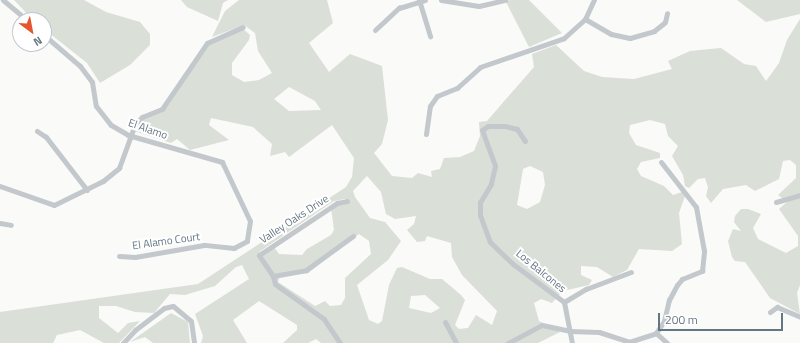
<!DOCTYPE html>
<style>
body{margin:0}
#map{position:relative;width:800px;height:343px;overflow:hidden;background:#fafaf8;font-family:"Titillium Web",sans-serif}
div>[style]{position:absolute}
.green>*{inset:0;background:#dadfd7}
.street>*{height:5px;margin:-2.5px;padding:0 2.5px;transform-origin:2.5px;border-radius:2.5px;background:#c3c8cc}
span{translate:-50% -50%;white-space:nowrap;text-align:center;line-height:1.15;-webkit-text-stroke:4px #fff;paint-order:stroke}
.street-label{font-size:11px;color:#657683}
.north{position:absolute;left:12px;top:12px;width:40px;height:40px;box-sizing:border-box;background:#fff;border:1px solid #c1c8cd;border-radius:50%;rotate:148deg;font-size:11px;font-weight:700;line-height:16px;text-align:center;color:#657683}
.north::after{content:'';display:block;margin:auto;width:14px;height:18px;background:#e4572e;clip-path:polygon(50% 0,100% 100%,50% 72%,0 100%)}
.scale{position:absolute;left:658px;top:313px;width:125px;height:18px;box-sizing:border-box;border:2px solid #657683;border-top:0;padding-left:5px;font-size:12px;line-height:14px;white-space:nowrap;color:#657683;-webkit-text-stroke:3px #fff;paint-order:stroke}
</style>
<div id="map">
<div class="green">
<div style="clip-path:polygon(14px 0,84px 0,106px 12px,140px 22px,150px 34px,150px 45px,130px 65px,100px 83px,87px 63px,44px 29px,44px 20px,33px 20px)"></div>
<div style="clip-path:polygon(181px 0,228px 0,223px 3px,218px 21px,187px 7px)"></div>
<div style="clip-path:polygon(evenodd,239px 0,327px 0,333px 23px,309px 43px,329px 72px,350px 54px,382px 66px,388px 120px,382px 144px,374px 153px,392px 176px,412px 178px,418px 173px,432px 177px,431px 171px,440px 169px,444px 158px,460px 157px,474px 151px,480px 136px,479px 122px,487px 121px,534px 67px,532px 54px,556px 45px,584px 71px,602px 77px,634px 79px,672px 69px,668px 61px,690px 51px,721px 48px,744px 64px,756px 66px,766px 81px,779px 63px,787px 40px,800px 19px,800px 285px,797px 293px,800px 314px,770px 298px,745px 262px,735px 261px,732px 257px,728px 241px,733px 229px,741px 231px,734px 222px,735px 216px,741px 209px,748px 209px,761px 214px,753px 228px,758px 239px,786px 253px,798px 246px,798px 236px,779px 209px,787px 202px,778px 195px,796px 178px,796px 165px,790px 160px,783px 161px,779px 179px,755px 191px,746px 185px,723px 189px,711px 203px,706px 196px,708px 187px,705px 178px,698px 179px,689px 188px,685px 186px,683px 175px,672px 156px,678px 146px,668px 136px,665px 124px,650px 120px,630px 125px,629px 133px,636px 145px,660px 153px,660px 158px,641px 162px,637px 169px,641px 176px,664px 186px,673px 195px,682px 192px,685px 196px,679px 213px,682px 244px,672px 251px,639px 249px,627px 270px,613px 277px,597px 267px,581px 266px,581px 275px,592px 280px,589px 285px,563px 291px,552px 303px,541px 299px,534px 303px,539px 321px,560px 332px,538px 343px,321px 343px,316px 339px,308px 343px,283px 343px,297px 330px,297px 325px,259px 301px,233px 320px,247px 343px,201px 343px,203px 336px,195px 314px,249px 279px,242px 265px,236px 267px,215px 286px,185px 295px,170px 294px,154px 313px,135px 312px,116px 306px,99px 306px,99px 318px,118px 333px,128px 323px,140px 321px,119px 343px,104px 343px,80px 330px,57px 335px,53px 343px,0 343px,0 312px,198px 284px,346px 187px,352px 177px,354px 158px,332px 125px,289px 157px,285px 152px,270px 156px,272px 144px,253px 127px,211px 118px,209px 125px,229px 140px,190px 150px,177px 139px,171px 143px,134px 131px,145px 118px,159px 113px,168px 106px,207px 45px,242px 28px,250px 35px,249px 40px,232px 63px,232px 75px,244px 82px,259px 80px,272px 73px,258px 51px,255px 33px,244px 25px,212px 37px,225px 11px,239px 0,289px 87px,315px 101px,321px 110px,289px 111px,274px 99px,289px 87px,239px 0,530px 166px,543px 172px,545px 185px,540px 202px,527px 209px,517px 205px,523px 169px,530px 166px,239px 0,367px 176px,381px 192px,386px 214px,395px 219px,416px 216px,414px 224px,407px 230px,417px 242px,425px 241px,427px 236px,451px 243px,452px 257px,462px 275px,497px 311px,492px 325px,476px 315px,468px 328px,459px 329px,455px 325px,465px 300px,461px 295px,442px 279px,430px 279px,402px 267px,397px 268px,389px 285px,382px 321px,378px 324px,369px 320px,357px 285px,388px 260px,401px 241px,385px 222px,370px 218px,355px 197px,353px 191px,367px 176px,239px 0,345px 199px,345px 203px,331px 208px,334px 230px,331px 235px,307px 249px,302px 255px,279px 254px,274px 247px,264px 254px,259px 252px,334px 201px,345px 199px,239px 0,359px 234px,369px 241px,371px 254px,345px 278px,345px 298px,341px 305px,330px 306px,325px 301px,315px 306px,278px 282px,280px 276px,308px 273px,359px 234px,239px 0,425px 295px,440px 308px,431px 313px,409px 308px,411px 296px,425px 295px)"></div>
<div style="clip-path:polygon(510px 0,529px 0,562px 33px,529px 47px,506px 2px)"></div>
<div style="clip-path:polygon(737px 0,800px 0,800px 14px,766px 22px)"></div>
<div style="clip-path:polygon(171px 313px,188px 322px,190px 343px,153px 343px,145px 337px,130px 342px)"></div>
</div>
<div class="street">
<div style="left:3px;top:0;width:31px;rotate:40deg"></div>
<div style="left:419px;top:0;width:38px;rotate:73deg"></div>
<div style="left:441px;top:0;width:38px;rotate:9deg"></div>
<div style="left:479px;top:6px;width:27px;rotate:-13deg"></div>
<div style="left:585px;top:19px;width:30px;rotate:30deg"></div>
<div style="left:611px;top:34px;width:19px;rotate:12deg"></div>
<div style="left:630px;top:38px;width:25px;rotate:-16deg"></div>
<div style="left:654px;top:31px;width:14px;rotate:-39deg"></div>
<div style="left:665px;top:22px;width:9px;rotate:-77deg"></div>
<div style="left:375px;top:30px;width:33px;rotate:-43deg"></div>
<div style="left:399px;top:8px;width:27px;rotate:-17deg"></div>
<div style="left:44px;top:35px;width:48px;rotate:40.7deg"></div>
<div style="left:80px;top:66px;width:20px;rotate:53deg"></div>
<div style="left:92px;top:82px;width:24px;rotate:81deg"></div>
<div style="left:96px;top:106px;width:24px;rotate:52deg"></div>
<div style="left:111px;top:125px;width:20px;rotate:30deg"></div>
<div style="left:128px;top:135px;width:98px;rotate:16deg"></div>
<div style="left:222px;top:162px;width:65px;rotate:64.6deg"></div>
<div style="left:250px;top:221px;width:20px;rotate:99deg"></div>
<div style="left:247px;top:241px;width:15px;rotate:152deg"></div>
<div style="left:234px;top:248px;width:30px;rotate:-174deg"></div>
<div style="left:204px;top:245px;width:70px;rotate:170.1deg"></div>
<div style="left:135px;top:257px;width:16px;rotate:-176deg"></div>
<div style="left:37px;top:131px;width:11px;rotate:34deg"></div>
<div style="left:46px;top:137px;width:67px;rotate:52.3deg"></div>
<div style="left:426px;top:134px;width:28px;rotate:-82deg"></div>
<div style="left:430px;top:106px;width:12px;rotate:-55deg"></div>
<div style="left:437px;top:96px;width:22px;rotate:-22deg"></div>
<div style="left:457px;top:88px;width:31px;rotate:-42deg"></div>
<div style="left:480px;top:67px;width:89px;rotate:-19deg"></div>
<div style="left:564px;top:38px;width:28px;rotate:-42deg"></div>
<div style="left:585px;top:19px;width:21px;rotate:-65deg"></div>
<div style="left:525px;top:141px;width:14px;rotate:-124deg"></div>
<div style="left:517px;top:129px;width:12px;rotate:-166deg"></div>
<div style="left:505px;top:126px;width:17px;rotate:180deg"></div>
<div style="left:488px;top:126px;width:7px;rotate:146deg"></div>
<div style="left:482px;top:130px;width:38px;rotate:70deg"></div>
<div style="left:495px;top:166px;width:18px;rotate:103deg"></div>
<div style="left:491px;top:184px;width:21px;rotate:121deg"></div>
<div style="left:480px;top:202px;width:13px;rotate:90deg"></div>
<div style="left:480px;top:215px;width:29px;rotate:70deg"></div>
<div style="left:490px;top:242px;width:32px;rotate:44deg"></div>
<div style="left:513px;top:264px;width:64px;rotate:36.7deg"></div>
<div style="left:0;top:186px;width:57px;rotate:19.4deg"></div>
<div style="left:54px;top:205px;width:55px;rotate:-26.1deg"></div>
<div style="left:103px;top:181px;width:21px;rotate:-39deg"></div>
<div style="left:119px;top:168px;width:47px;rotate:-70deg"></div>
<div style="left:135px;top:124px;width:10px;rotate:-45deg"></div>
<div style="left:142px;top:117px;width:22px;rotate:-22deg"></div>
<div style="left:162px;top:109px;width:80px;rotate:-55.7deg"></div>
<div style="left:207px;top:43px;width:39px;rotate:-24deg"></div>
<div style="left:776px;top:202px;width:25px;rotate:-16deg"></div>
<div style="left:0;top:223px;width:11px;rotate:10deg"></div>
<div style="left:273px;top:276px;width:34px;rotate:-10deg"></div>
<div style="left:306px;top:270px;width:58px;rotate:-35.9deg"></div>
<div style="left:564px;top:302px;width:26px;rotate:-31deg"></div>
<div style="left:586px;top:289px;width:48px;rotate:-20.7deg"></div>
<div style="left:564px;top:302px;width:42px;rotate:79deg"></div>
<div style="left:770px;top:312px;width:9px;rotate:-36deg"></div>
<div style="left:777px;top:307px;width:25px;rotate:23deg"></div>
<div style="left:445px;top:322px;width:24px;rotate:62deg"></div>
<div style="left:656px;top:333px;width:15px;rotate:42deg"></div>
<div style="left:123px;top:343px;width:18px;rotate:-47deg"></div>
<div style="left:135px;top:330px;width:36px;rotate:-37deg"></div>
<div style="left:164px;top:308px;width:9px;rotate:-13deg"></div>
<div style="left:173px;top:306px;width:23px;rotate:40deg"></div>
<div style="left:191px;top:321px;width:22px;rotate:82deg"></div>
<div style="left:340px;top:343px;width:29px;rotate:-124deg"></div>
<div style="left:324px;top:319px;width:60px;rotate:-144.5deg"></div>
<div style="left:275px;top:284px;width:8px;rotate:-104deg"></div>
<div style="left:273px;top:276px;width:25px;rotate:-124deg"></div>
<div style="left:259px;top:255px;width:94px;rotate:-33.7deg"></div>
<div style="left:337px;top:203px;width:10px;rotate:-11deg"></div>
<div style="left:508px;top:343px;width:38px;rotate:-28deg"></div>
<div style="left:542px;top:325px;width:29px;rotate:12deg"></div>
<div style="left:570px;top:331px;width:29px;rotate:2deg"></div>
<div style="left:599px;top:332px;width:32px;rotate:18deg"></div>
<div style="left:629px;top:342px;width:28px;rotate:-18deg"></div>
<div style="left:656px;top:333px;width:14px;rotate:-56deg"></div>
<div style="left:664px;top:321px;width:22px;rotate:-77deg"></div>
<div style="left:669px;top:300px;width:17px;rotate:-62deg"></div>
<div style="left:677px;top:285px;width:8px;rotate:-50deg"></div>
<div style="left:682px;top:279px;width:22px;rotate:-22deg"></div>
<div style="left:702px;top:271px;width:20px;rotate:-84deg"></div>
<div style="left:704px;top:251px;width:45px;rotate:-100.3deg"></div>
<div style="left:696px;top:207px;width:57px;rotate:-127.9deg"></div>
</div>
<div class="street-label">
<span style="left:148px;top:129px;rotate:19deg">El Alamo</span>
<span style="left:294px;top:219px;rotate:-33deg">Valley Oaks Drive</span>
<span style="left:166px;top:241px;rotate:-8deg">El Alamo Court</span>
<span style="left:541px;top:271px;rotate:39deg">Los Balcones</span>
</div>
<div class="north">N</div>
<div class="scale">200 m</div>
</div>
